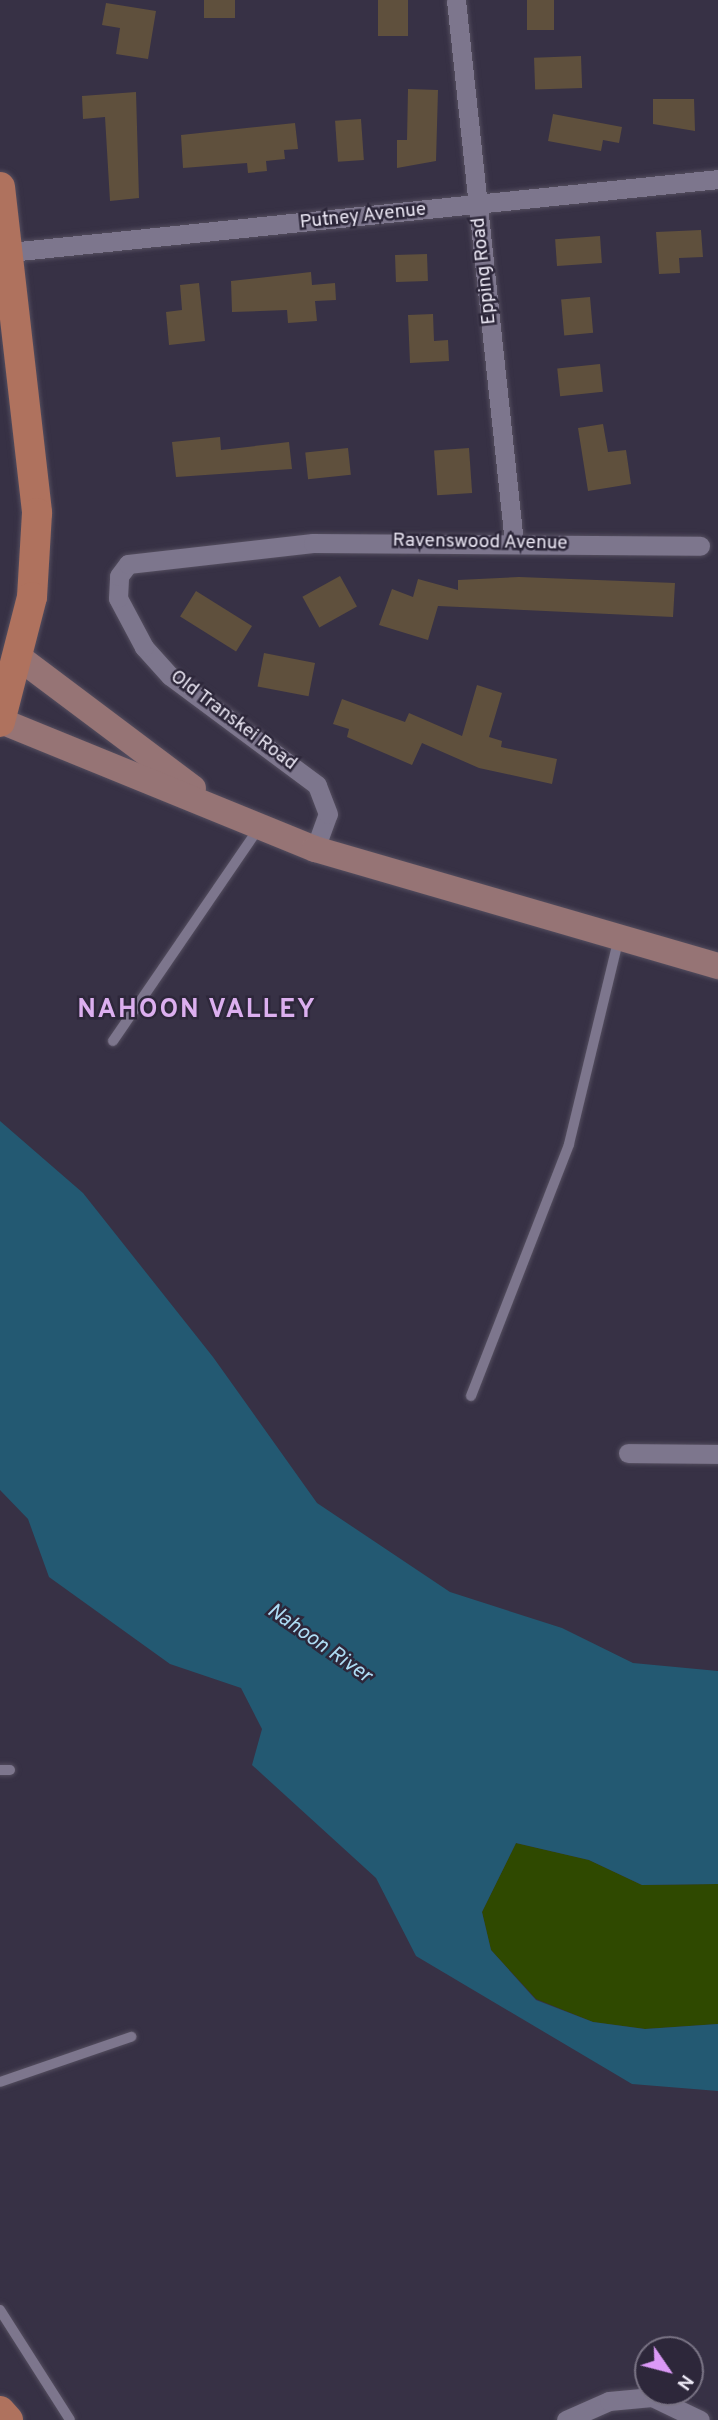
<!DOCTYPE html>
<style>
body{margin:0}
#map{position:relative;width:718px;height:2420px;overflow:hidden;background:#373145;font-family:Overpass,sans-serif}
div>[style]{position:absolute}
.green>*{inset:0;background:#2f4900}
.water>*{inset:0;background:#235972}
.building>*{inset:0;background:#5f503d;transform-origin:0 0}
.roads{filter:drop-shadow(0 0 2px #544e5f) drop-shadow(0 0 2px #544e5f)}
.lane>*{height:10px;margin:-5px;padding:0 5px;transform-origin:5px;border-radius:5px;background:#7d768d}
.street>*{height:19px;margin:-9.5px;padding:0 9.5px;transform-origin:9.5px;border-radius:9.5px;background:#7d768d}
.secondary>*{height:26px;margin:-13px;padding:0 13px;transform-origin:13px;border-radius:13px;background:#967475}
.primary>*{height:30px;margin:-15px;padding:0 15px;transform-origin:15px;border-radius:15px;background:#af725e}
span{translate:-50% -50%;white-space:nowrap;text-align:center;line-height:1.15;-webkit-text-stroke:5px #2d273a;paint-order:stroke}
.street-label{font-size:19px;color:#eae6f3}
.water-label{font-size:21px;color:#aedcf4;font-style:italic}
.district-label{font-size:26px;color:#dcafef;font-weight:700;letter-spacing:2px}
.north{position:absolute;left:634px;top:2336px;width:70px;height:70px;box-sizing:border-box;background:#2d273a;border:2px solid #797384;border-radius:50%;rotate:125deg;font-size:19px;font-weight:700;line-height:28px;text-align:center;color:#eae6f3}
.north::after{content:'';display:block;margin:auto;width:24px;height:32px;background:#db99f6;clip-path:polygon(50% 0,100% 100%,50% 72%,0 100%)}
</style>
<div id="map">
<div class="green">
<div style="clip-path:polygon(516px 1843px,589px 1860px,642px 1885px,718px 1884px,718px 2024px,645px 2029px,593px 2022px,536px 1999px,491px 1950px,482px 1912px)"></div>
</div>
<div class="water">
<div style="clip-path:polygon(0 1121px,83px 1193px,213px 1357px,317px 1503px,450px 1592px,562px 1628px,633px 1663px,718px 1671px,718px 1884px,642px 1885px,589px 1860px,516px 1843px,482px 1912px,491px 1950px,536px 2000px,593px 2022px,645px 2029px,718px 2024px,718px 2091px,632px 2084px,416px 1956px,376px 1878px,252px 1765px,262px 1729px,241px 1688px,170px 1664px,49px 1577px,28px 1519px,0 1490px)"></div>
</div>
<div class="building">
<div style="left:204px;top:0;width:31px;height:18px"></div>
<div style="left:378px;top:0;width:30px;height:36px"></div>
<div style="left:527px;top:0;width:27px;height:30px"></div>
<div style="clip-path:polygon(106px 3px,156px 11px,148px 59px,116px 54px,120px 28px,102px 25px)"></div>
<div style="left:581px;top:56px;width:32px;height:47px;rotate:88deg"></div>
<div style="clip-path:polygon(408px 89px,438px 90px,436px 161px,397px 168px,397px 140px,407px 140px)"></div>
<div style="clip-path:polygon(136px 92px,139px 198px,110px 201px,105px 117px,83px 119px,82px 96px)"></div>
<div style="clip-path:polygon(653px 99px,694px 99px,695px 131px,653px 124px)"></div>
<div style="clip-path:polygon(553px 114px,622px 127px,619px 143px,603px 140px,601px 151px,548px 141px)"></div>
<div style="left:361px;top:119px;width:41px;height:26px;rotate:86deg"></div>
<div style="clip-path:polygon(295px 123px,298px 149px,284px 150px,285px 159px,266px 161px,267px 171px,248px 173px,247px 163px,183px 168px,181px 135px)"></div>
<div style="clip-path:polygon(701px 230px,703px 257px,679px 258px,680px 273px,659px 274px,656px 232px)"></div>
<div style="left:600px;top:236px;width:27px;height:45px;rotate:86deg"></div>
<div style="left:427px;top:254px;width:27px;height:32px;rotate:88deg"></div>
<div style="clip-path:polygon(311px 272px,312px 285px,335px 283px,336px 300px,315px 301px,317px 321px,288px 323px,287px 310px,232px 312px,231px 281px)"></div>
<div style="clip-path:polygon(199px 283px,205px 341px,169px 345px,166px 312px,182px 310px,180px 285px)"></div>
<div style="left:590px;top:297px;width:36px;height:29px;rotate:85deg"></div>
<div style="clip-path:polygon(433px 314px,434px 341px,448px 340px,449px 361px,410px 363px,408px 315px)"></div>
<div style="left:600px;top:364px;width:28px;height:43px;rotate:84deg"></div>
<div style="clip-path:polygon(603px 424px,608px 452px,626px 450px,631px 484px,588px 491px,578px 428px)"></div>
<div style="clip-path:polygon(220px 437px,221px 450px,289px 442px,292px 469px,176px 477px,172px 442px)"></div>
<div style="left:348px;top:448px;width:27px;height:43px;rotate:84deg"></div>
<div style="left:469px;top:448px;width:45px;height:35px;rotate:86deg"></div>
<div style="left:340px;top:576px;width:35px;height:43px;rotate:61deg"></div>
<div style="clip-path:polygon(519px 577px,675px 583px,673px 617px,438px 606px,428px 640px,379px 625px,392px 589px,413px 597px,418px 579px,458px 590px,458px 580px)"></div>
<div style="left:196px;top:591px;width:66px;height:30px;rotate:32deg"></div>
<div style="left:264px;top:653px;width:52px;height:34px;rotate:11deg"></div>
<div style="clip-path:polygon(477px 685px,502px 693px,489px 737px,502px 741px,501px 747px,557px 759px,552px 784px,479px 768px,422px 743px,412px 765px,347px 737px,349px 729px,333px 724px,342px 699px,405px 722px,409px 713px,462px 736px)"></div>
</div>
<div class="roads">
<div class="lane">
<div style="left:113px;top:1041px;width:258px;rotate:-55.6deg"></div>
<div style="left:471px;top:1396px;width:270px;rotate:-68.7deg"></div>
<div style="left:569px;top:1144px;width:212px;rotate:-76.4deg"></div>
<div style="left:0;top:1770px;width:10px"></div>
<div style="left:0;top:2082px;width:139px;rotate:-19deg"></div>
<div style="left:0;top:2310px;width:130px;rotate:57.5deg"></div>
</div>
<div class="street">
<div style="left:456px;top:0;width:546px;rotate:83.9deg"></div>
<div style="left:0;top:253px;width:722px;rotate:-5.88deg"></div>
<div style="left:315px;top:849px;width:37px;rotate:-70deg"></div>
<div style="left:328px;top:814px;width:31px;rotate:-111deg"></div>
<div style="left:317px;top:785px;width:183px;rotate:-143.4deg"></div>
<div style="left:170px;top:676px;width:39px;rotate:-132deg"></div>
<div style="left:144px;top:647px;width:55px;rotate:-118deg"></div>
<div style="left:118px;top:598px;width:22px;rotate:-87deg"></div>
<div style="left:119px;top:576px;width:15px;rotate:-53deg"></div>
<div style="left:128px;top:564px;width:186px;rotate:-6.5deg"></div>
<div style="left:313px;top:543px;width:387px;rotate:0.4deg"></div>
<div style="left:628px;top:1453px;width:90px;rotate:0.6deg"></div>
<div style="left:566px;top:2420px;width:47px;rotate:-23.8deg"></div>
<div style="left:609px;top:2401px;width:43px;rotate:-5.3deg"></div>
<div style="left:652px;top:2397px;width:53px;rotate:25.6deg"></div>
</div>
<div class="secondary">
<div style="left:21px;top:659px;width:215px;rotate:36.9deg"></div>
<div style="left:1px;top:721px;width:339px;rotate:22.2deg"></div>
<div style="left:315px;top:849px;width:420px;rotate:16.2deg"></div>
</div>
<div class="primary">
<div style="left:0;top:187px;width:328px;rotate:83.5deg"></div>
<div style="left:37px;top:513px;width:84px;rotate:93.4deg"></div>
<div style="left:32px;top:597px;width:129px;rotate:104.4deg"></div>
<div style="left:0;top:2411px;width:12px;rotate:48deg"></div>
</div>
</div>
<div class="street-label">
<span style="left:363px;top:217px;rotate:-6deg">Putney Avenue</span>
<span style="left:485px;top:271px;rotate:-96deg">Epping Road</span>
<span style="left:480px;top:543px;rotate:1deg">Ravenswood Avenue</span>
<span style="left:233px;top:721px;rotate:37deg">Old Transkei Road</span>
</div>
<div class="water-label">
<span style="left:319px;top:1644px;rotate:35deg">Nahoon River</span>
</div>
<div class="district-label">
<span style="left:197px;top:1011px">NAHOON VALLEY</span>
</div>
<div class="north">N</div>
</div>
